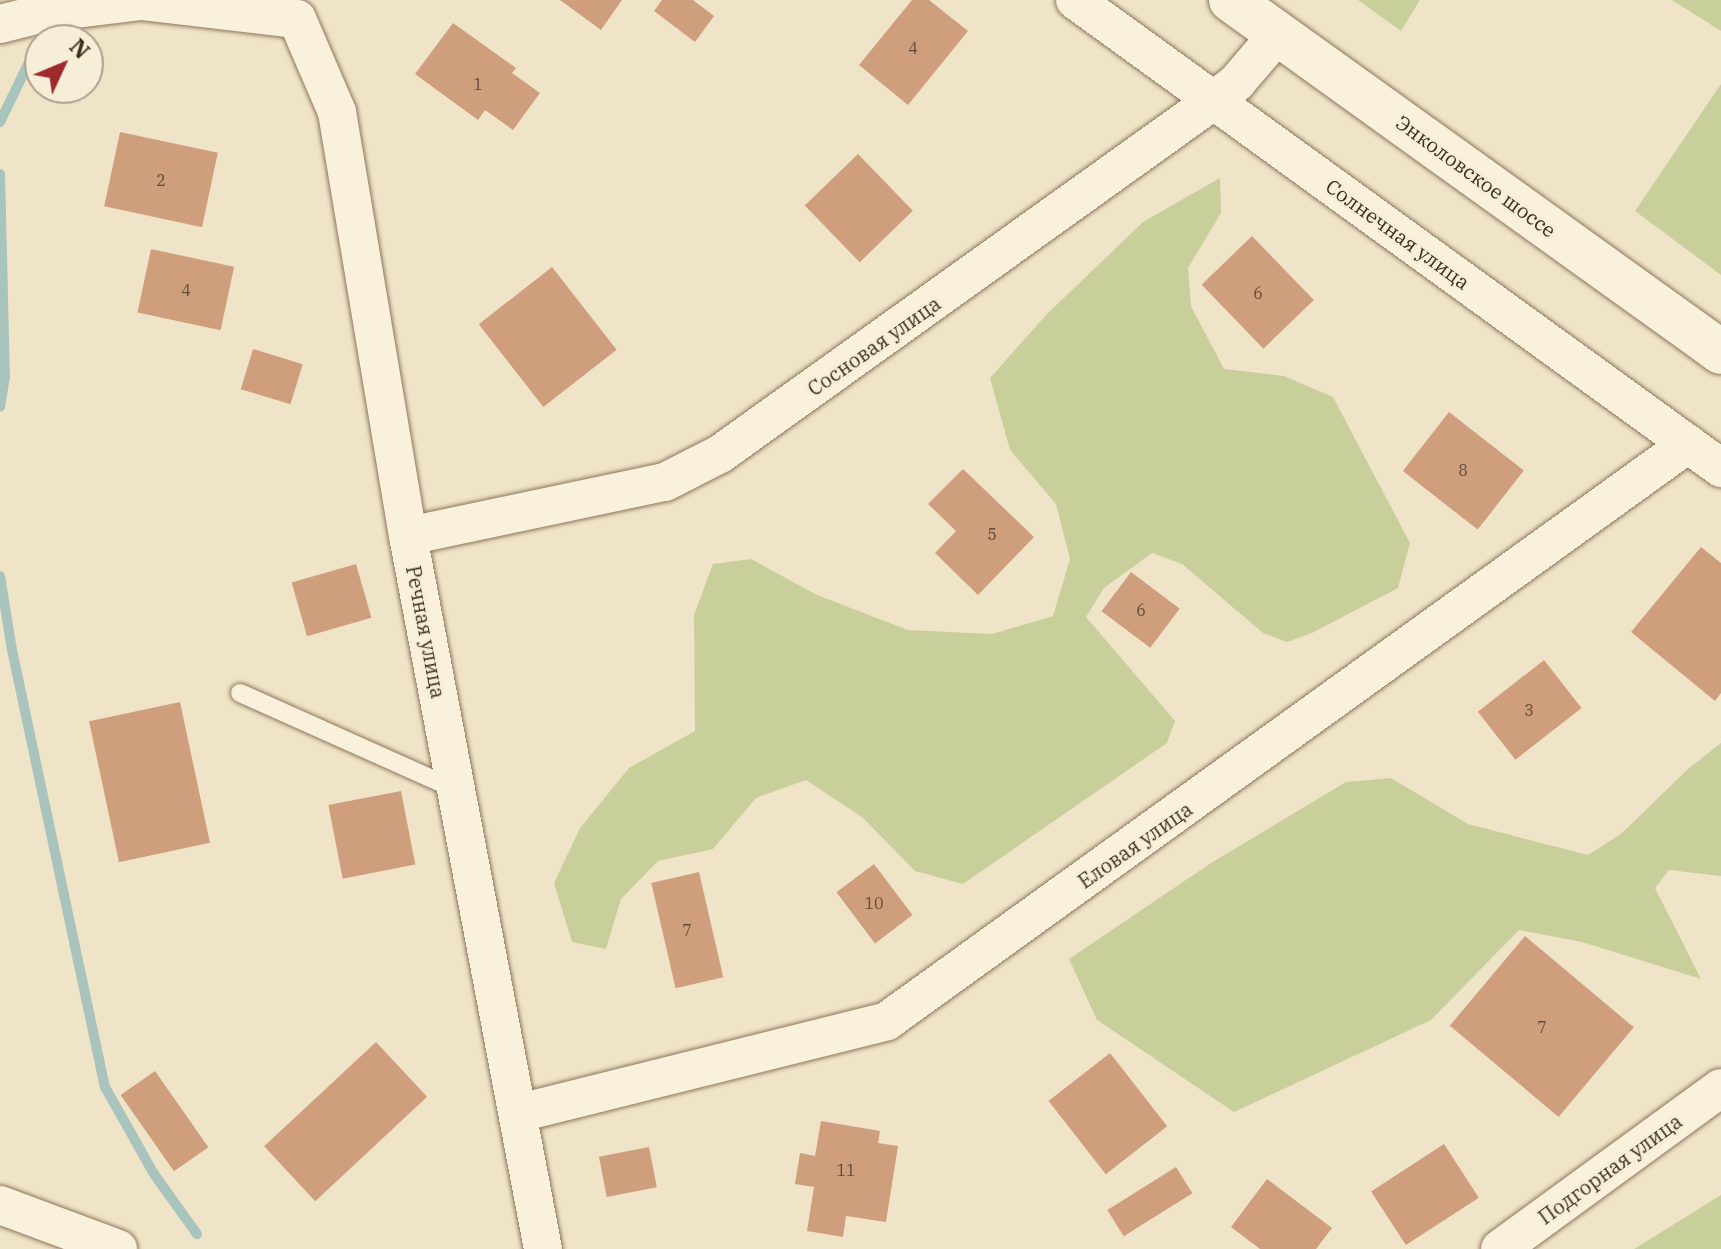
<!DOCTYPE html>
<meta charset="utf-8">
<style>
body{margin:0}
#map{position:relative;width:1721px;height:1249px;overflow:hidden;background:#f0e4c8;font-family:"IBM Plex Serif",serif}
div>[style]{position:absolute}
.green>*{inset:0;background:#c9cf9b}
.stream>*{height:10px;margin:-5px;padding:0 5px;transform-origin:5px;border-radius:5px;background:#a9c4bc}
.building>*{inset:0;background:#cf9f7d;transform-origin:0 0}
.roads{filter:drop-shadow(0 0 2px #8d765c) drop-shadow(0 0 2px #8d765c)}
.service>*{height:18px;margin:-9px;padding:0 9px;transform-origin:9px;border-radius:9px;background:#faf1dc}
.minor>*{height:38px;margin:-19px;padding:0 19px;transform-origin:19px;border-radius:19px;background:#faf1dc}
.secondary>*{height:44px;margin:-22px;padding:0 22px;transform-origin:22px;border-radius:22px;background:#faf1dc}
span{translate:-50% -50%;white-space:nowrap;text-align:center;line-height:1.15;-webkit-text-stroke:6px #f7eed8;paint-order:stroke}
.number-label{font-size:16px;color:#624a37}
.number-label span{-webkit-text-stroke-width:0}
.street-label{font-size:20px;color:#3d2e20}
.north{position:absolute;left:24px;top:24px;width:80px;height:80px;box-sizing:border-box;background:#f7eed8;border:2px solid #ada18e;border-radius:50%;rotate:46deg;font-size:22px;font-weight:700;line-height:32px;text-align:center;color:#3d2e20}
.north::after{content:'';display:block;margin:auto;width:28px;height:36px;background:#9e2a2b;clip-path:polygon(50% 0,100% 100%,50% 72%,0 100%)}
</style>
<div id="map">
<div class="green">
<div style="clip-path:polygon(1358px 0,1420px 0,1401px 31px)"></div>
<div style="clip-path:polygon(1672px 0,1721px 0,1721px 31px)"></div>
<div style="clip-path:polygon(1721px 84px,1721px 275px,1635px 211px)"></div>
<div style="clip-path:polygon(1220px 178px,1221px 213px,1188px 268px,1191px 306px,1224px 369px,1284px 376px,1333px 397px,1410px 543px,1398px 588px,1312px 633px,1287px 642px,1263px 633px,1182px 564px,1152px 553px,1104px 588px,1086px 617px,1175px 721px,1167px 743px,963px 884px,915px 871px,862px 817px,806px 780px,756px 798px,713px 849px,658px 861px,621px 899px,606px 949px,572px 942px,554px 883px,580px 828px,629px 768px,695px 731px,694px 615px,713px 564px,751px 559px,817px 595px,908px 630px,992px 634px,1053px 616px,1070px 559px,1056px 504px,1010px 450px,990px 378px,1047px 314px,1143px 222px)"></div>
<div style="clip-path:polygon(1721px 743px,1721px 876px,1669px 870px,1655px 888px,1701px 979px,1582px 942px,1519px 930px,1431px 1020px,1234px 1112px,1097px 1020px,1069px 959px,1211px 863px,1346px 782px,1391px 778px,1468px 824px,1588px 855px,1622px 833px,1688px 769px)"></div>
<div style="clip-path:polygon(1721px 1195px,1721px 1249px,1634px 1249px)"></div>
</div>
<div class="stream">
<div style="left:0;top:122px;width:80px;rotate:-64.1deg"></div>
<div style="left:0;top:174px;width:202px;rotate:88.6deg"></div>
<div style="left:5px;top:376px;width:31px;rotate:99deg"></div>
<div style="left:0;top:576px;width:75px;rotate:80.8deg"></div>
<div style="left:12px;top:650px;width:447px;rotate:78deg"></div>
<div style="left:105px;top:1087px;width:100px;rotate:60.6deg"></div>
<div style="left:154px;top:1174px;width:74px;rotate:54.4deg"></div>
</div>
<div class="building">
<div style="clip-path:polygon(560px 0,622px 0,601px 30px)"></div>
<div style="clip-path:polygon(662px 0,693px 0,714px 16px,695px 42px,654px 11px)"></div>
<div style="clip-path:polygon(912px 0,929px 0,968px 31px,908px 105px,859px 65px)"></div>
<div style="clip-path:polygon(453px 23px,516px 68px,512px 73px,540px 93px,513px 130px,485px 110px,478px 120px,415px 74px)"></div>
<div style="left:120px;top:132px;width:100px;height:76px;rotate:12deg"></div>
<div style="left:858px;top:154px;width:79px;height:74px;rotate:46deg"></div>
<div style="left:1252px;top:236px;width:89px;height:70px;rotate:46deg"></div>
<div style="left:151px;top:249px;width:85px;height:65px;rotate:12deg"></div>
<div style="left:552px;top:267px;width:105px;height:93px;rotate:52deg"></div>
<div style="left:253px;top:349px;width:52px;height:42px;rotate:17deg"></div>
<div style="left:1449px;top:412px;width:95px;height:75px;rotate:38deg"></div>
<div style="clip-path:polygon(963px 469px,1034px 537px,978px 595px,935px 553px,956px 531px,928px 504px)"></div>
<div style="clip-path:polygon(1701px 547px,1721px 563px,1721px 693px,1715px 701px,1631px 632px)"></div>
<div style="left:356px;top:564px;width:56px;height:67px;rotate:74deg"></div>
<div style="left:1131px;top:572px;width:61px;height:49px;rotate:37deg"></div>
<div style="left:1544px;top:660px;width:61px;height:84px;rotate:52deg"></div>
<div style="left:180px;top:702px;width:144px;height:93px;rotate:78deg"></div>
<div style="left:401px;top:791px;width:75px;height:74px;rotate:79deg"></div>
<div style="left:874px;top:864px;width:64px;height:47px;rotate:53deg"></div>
<div style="left:699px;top:872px;width:108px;height:49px;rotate:77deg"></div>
<div style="left:1525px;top:936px;width:142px;height:117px;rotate:40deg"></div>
<div style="left:376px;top:1042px;width:75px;height:153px;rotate:47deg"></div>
<div style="left:1110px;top:1053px;width:93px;height:78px;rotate:52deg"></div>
<div style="left:155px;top:1071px;width:93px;height:42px;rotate:55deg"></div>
<div style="clip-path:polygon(821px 1121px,880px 1131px,878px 1143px,898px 1146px,886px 1222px,846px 1216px,843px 1237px,807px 1231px,814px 1187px,795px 1184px,800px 1153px,815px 1156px)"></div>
<div style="left:1444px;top:1144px;width:64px;height:87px;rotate:57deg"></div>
<div style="left:649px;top:1147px;width:41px;height:51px;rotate:79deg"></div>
<div style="left:1176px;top:1167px;width:31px;height:81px;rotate:58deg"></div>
<div style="clip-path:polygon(1267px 1179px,1332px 1228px,1316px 1249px,1260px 1249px,1231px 1227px)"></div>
</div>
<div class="roads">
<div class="service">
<div style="left:240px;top:693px;width:235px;rotate:24.1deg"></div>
</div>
<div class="minor">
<div style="left:1075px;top:0;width:798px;rotate:35.92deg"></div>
<div style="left:297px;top:19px;width:101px;rotate:66.7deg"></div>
<div style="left:337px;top:112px;width:430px;rotate:80.5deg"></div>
<div style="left:408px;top:536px;width:726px;rotate:79.28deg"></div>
<div style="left:0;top:24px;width:45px;rotate:-14deg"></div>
<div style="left:44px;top:13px;width:98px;rotate:-7.1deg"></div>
<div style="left:141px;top:1px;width:157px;rotate:6.6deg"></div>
<div style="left:408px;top:536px;width:263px;rotate:-11.9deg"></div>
<div style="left:665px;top:482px;width:62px;rotate:-27deg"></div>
<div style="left:720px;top:454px;width:606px;rotate:-35.6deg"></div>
<div style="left:1213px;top:101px;width:31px;rotate:-38deg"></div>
<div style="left:1237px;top:82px;width:63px;rotate:-49.5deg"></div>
<div style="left:519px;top:1113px;width:379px;rotate:-14deg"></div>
<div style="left:887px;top:1021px;width:987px;rotate:-35.77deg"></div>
<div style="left:0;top:1205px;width:126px;rotate:20.4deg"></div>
<div style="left:1500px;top:1249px;width:273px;rotate:-36.1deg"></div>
</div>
<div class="secondary">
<div style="left:1231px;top:0;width:603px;rotate:35.69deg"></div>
</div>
</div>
<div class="number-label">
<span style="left:913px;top:48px">4</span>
<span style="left:478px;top:84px">1</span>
<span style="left:161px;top:180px">2</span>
<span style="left:186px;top:290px">4</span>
<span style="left:1258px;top:293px">6</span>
<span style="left:1463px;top:470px">8</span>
<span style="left:992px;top:534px">5</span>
<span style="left:1141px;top:610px">6</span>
<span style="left:1529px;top:710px">3</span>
<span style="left:874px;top:903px">10</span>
<span style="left:687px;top:930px">7</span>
<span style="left:1542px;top:1027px">7</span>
<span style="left:846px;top:1170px">11</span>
</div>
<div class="street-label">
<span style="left:1476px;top:176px;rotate:36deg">Энколовское шоссе</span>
<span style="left:1398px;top:234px;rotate:36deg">Солнечная улица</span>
<span style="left:874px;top:346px;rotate:-35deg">Сосновая улица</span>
<span style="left:426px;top:632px;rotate:79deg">Речная улица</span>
<span style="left:1135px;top:845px;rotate:-35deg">Еловая улица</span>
<span style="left:1610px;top:1169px;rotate:-36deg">Подгорная улица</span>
</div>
<div class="north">N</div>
</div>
